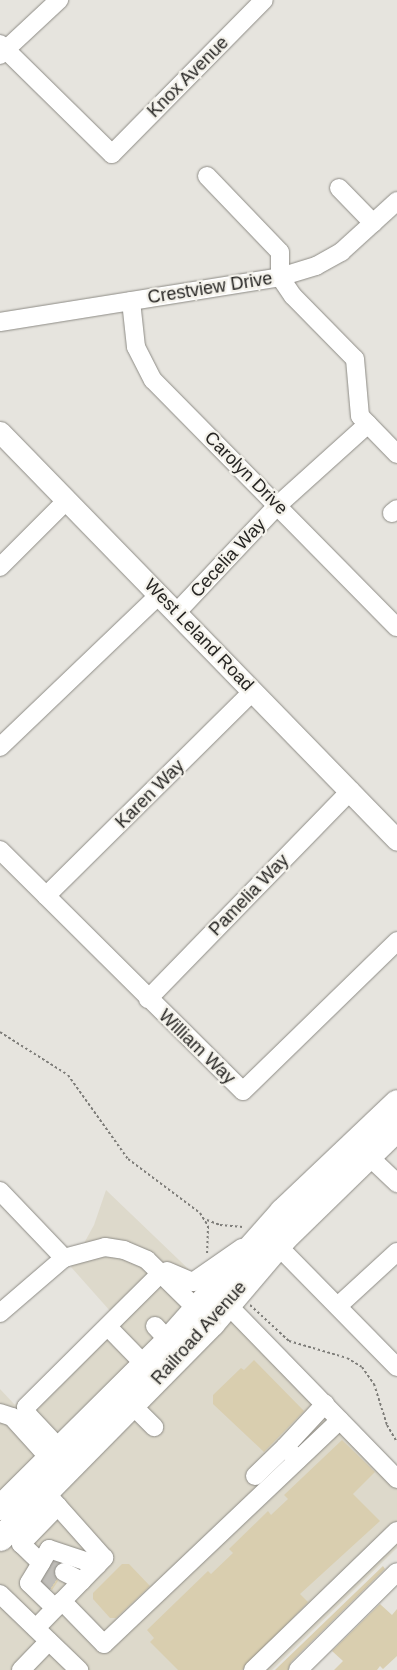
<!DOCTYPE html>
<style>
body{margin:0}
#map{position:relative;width:397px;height:1670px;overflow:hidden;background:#e6e4de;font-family:Arial,sans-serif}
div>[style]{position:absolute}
.built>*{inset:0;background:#ddd9cb}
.building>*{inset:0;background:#d9ceaf}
.minor-tunnel>*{height:18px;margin-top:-9px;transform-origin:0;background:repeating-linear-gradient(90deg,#c0beb9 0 18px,transparent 0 27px)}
.path>*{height:2px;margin-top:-1px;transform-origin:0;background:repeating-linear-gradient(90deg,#7e7d79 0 2.5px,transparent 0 5px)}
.roads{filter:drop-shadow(0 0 1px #8d8b85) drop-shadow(0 0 1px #8d8b85)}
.minor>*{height:18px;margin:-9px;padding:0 9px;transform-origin:9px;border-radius:9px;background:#fff}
.major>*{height:21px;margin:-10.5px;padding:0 10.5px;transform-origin:10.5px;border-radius:10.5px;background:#fff}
.highway>*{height:25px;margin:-12.5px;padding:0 12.5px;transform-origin:12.5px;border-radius:12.5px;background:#fff}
span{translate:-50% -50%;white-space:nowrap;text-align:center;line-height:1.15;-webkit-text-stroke:4.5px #f4f2eb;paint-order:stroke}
.street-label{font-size:18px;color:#262523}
</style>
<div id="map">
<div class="built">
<div style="clip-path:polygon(106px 1190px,397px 1469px,397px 1548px,272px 1670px,0 1670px,0 1389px,15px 1405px,111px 1312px,71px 1267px,94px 1225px)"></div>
</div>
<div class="building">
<div style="clip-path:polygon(254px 1360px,304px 1411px,264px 1452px,213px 1404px,213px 1395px,241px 1368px,244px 1370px)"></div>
<div style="clip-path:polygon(342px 1440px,375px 1472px,353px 1494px,380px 1521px,300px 1594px,308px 1602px,242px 1670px,178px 1670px,150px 1642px,154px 1638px,147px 1630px,208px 1571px,211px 1574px,233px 1553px,229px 1549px,268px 1511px,271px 1515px,288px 1499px,284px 1495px)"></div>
<div style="clip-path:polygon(54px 1562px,58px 1563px,53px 1572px,58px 1581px,52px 1590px,42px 1581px)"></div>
<div style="clip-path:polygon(122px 1564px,129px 1564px,150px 1586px,116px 1618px,110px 1618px,93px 1599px,93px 1593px)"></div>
<div style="clip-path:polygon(383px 1566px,385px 1569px,291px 1662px,288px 1670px,275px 1670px)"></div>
<div style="clip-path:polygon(380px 1604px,392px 1615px,397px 1609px,397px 1656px,383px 1669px,380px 1666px,377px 1670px,334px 1670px,343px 1661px,332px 1651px)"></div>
</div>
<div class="minor-tunnel">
<div style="left:47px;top:1562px;width:20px;rotate:30deg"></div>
<div style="left:38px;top:1575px;width:20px;rotate:33deg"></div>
</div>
<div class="path">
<div style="left:0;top:1032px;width:80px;rotate:32.3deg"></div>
<div style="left:68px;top:1075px;width:103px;rotate:54.5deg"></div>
<div style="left:128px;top:1159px;width:90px;rotate:36.9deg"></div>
<div style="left:200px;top:1213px;width:15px;rotate:58deg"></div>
<div style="left:208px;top:1226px;width:28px;rotate:92deg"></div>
<div style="left:207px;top:1220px;width:14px;rotate:21deg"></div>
<div style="left:220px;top:1225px;width:23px;rotate:5deg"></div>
<div style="left:250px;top:1305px;width:53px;rotate:42.7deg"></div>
<div style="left:289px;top:1341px;width:60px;rotate:16.3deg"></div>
<div style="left:347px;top:1358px;width:17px;rotate:31deg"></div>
<div style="left:362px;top:1367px;width:21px;rotate:55deg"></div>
<div style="left:374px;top:1384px;width:43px;rotate:72.4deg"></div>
<div style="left:387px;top:1425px;width:20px;rotate:60deg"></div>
</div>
<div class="roads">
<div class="minor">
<div style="left:0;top:44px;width:157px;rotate:44.5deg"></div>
<div style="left:112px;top:154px;width:216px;rotate:-45.4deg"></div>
<div style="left:0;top:55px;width:81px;rotate:-43deg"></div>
<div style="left:207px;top:176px;width:105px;rotate:46.2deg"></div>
<div style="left:280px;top:252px;width:25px;rotate:90deg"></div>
<div style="left:280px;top:277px;width:23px;rotate:56deg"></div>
<div style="left:293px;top:296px;width:88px;rotate:45.5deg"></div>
<div style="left:355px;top:359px;width:57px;rotate:85deg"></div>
<div style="left:360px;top:416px;width:53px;rotate:45.8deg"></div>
<div style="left:339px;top:188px;width:49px;rotate:45.8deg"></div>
<div style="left:131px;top:301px;width:46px;rotate:83.8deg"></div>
<div style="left:136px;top:347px;width:37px;rotate:63deg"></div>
<div style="left:153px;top:380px;width:347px;rotate:45.4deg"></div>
<div style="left:0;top:322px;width:284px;rotate:-9.1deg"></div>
<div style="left:280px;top:277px;width:38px;rotate:-17deg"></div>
<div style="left:316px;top:266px;width:29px;rotate:-29deg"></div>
<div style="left:341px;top:252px;width:76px;rotate:-42.3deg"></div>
<div style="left:392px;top:513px;width:6px;rotate:-39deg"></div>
<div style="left:0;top:567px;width:95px;rotate:-45deg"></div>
<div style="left:177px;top:612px;width:147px;rotate:-46.7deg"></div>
<div style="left:278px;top:505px;width:121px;rotate:-42deg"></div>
<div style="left:0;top:747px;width:221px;rotate:-43.7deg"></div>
<div style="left:0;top:850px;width:342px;rotate:44.8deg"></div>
<div style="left:243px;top:1091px;width:215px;rotate:-44.2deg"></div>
<div style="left:46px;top:896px;width:291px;rotate:-44.7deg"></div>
<div style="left:148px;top:999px;width:291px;rotate:-45.8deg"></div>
<div style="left:361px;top:1149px;width:50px;rotate:43.4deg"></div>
<div style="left:0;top:1191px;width:93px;rotate:46.3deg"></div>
<div style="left:64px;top:1258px;width:42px;rotate:-15deg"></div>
<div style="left:105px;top:1247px;width:19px;rotate:9deg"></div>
<div style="left:124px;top:1250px;width:25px;rotate:23deg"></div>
<div style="left:147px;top:1260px;width:80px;rotate:44.5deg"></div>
<div style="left:277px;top:1245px;width:171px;rotate:45.5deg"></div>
<div style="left:167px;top:1271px;width:28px;rotate:23deg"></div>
<div style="left:193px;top:1282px;width:60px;rotate:-34.8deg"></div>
<div style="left:220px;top:1297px;width:254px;rotate:45.8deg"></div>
<div style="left:338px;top:1306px;width:80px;rotate:-42.5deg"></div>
<div style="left:0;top:1313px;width:84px;rotate:-40.7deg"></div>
<div style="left:155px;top:1326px;width:19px;rotate:47deg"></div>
<div style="left:108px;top:1327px;width:52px;rotate:45.8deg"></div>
<div style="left:133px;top:1406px;width:30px;rotate:45deg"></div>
<div style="left:0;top:1413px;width:13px;rotate:18deg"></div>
<div style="left:12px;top:1417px;width:55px;rotate:47.9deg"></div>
<div style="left:285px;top:1447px;width:59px;rotate:-47.1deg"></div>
<div style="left:59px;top:1448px;width:45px;rotate:-133.2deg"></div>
<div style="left:28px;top:1415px;width:8px;rotate:-104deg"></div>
<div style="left:26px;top:1407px;width:190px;rotate:-44.8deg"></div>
<div style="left:255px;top:1476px;width:42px;rotate:-44deg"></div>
<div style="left:285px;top:1447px;width:18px;rotate:45deg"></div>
<div style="left:41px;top:1563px;width:16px;rotate:-60deg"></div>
<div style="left:49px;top:1549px;width:51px;rotate:18.4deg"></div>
<div style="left:64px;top:1572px;width:20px;rotate:27deg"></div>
<div style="left:0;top:1594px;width:110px;rotate:43.9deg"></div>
<div style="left:62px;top:1601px;width:60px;rotate:45.7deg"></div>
<div style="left:104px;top:1644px;width:325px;rotate:-43.5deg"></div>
<div style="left:55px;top:1608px;width:36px;rotate:-136deg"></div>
<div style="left:29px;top:1583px;width:23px;rotate:-59deg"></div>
<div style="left:41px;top:1563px;width:28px;rotate:-136deg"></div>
<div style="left:21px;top:1544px;width:53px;rotate:-45.8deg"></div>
<div style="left:36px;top:1628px;width:98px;rotate:-45.8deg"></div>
<div style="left:104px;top:1558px;width:87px;rotate:-131.7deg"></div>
<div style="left:21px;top:1670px;width:40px;rotate:-46deg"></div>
<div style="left:253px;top:1670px;width:200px;rotate:-44deg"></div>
<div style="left:298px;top:1670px;width:139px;rotate:-44.7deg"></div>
</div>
<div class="major">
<div style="left:0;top:432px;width:569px;rotate:45.78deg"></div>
</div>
<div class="highway">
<div style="left:0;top:1507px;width:237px;rotate:-44.8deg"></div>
<div style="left:168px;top:1340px;width:172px;rotate:-48.5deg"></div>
<div style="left:282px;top:1211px;width:158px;rotate:-43.5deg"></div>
<div style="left:0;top:1538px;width:302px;rotate:-45.4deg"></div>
<div style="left:212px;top:1323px;width:111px;rotate:-49.7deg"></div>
<div style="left:284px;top:1238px;width:158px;rotate:-44.2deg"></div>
</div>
</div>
<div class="street-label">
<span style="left:188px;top:77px;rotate:-45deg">Knox Avenue</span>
<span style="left:210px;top:288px;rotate:-9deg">Crestview Drive</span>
<span style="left:246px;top:473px;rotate:45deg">Carolyn Drive</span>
<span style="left:228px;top:558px;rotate:-47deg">Cecelia Way</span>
<span style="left:199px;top:635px;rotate:46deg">West Leland Road</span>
<span style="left:150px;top:794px;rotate:-45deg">Karen Way</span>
<span style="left:249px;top:895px;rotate:-46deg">Pamelia Way</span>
<span style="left:197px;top:1047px;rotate:44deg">William Way</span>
<span style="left:199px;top:1333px;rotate:-48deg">Railroad Avenue</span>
</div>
</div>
